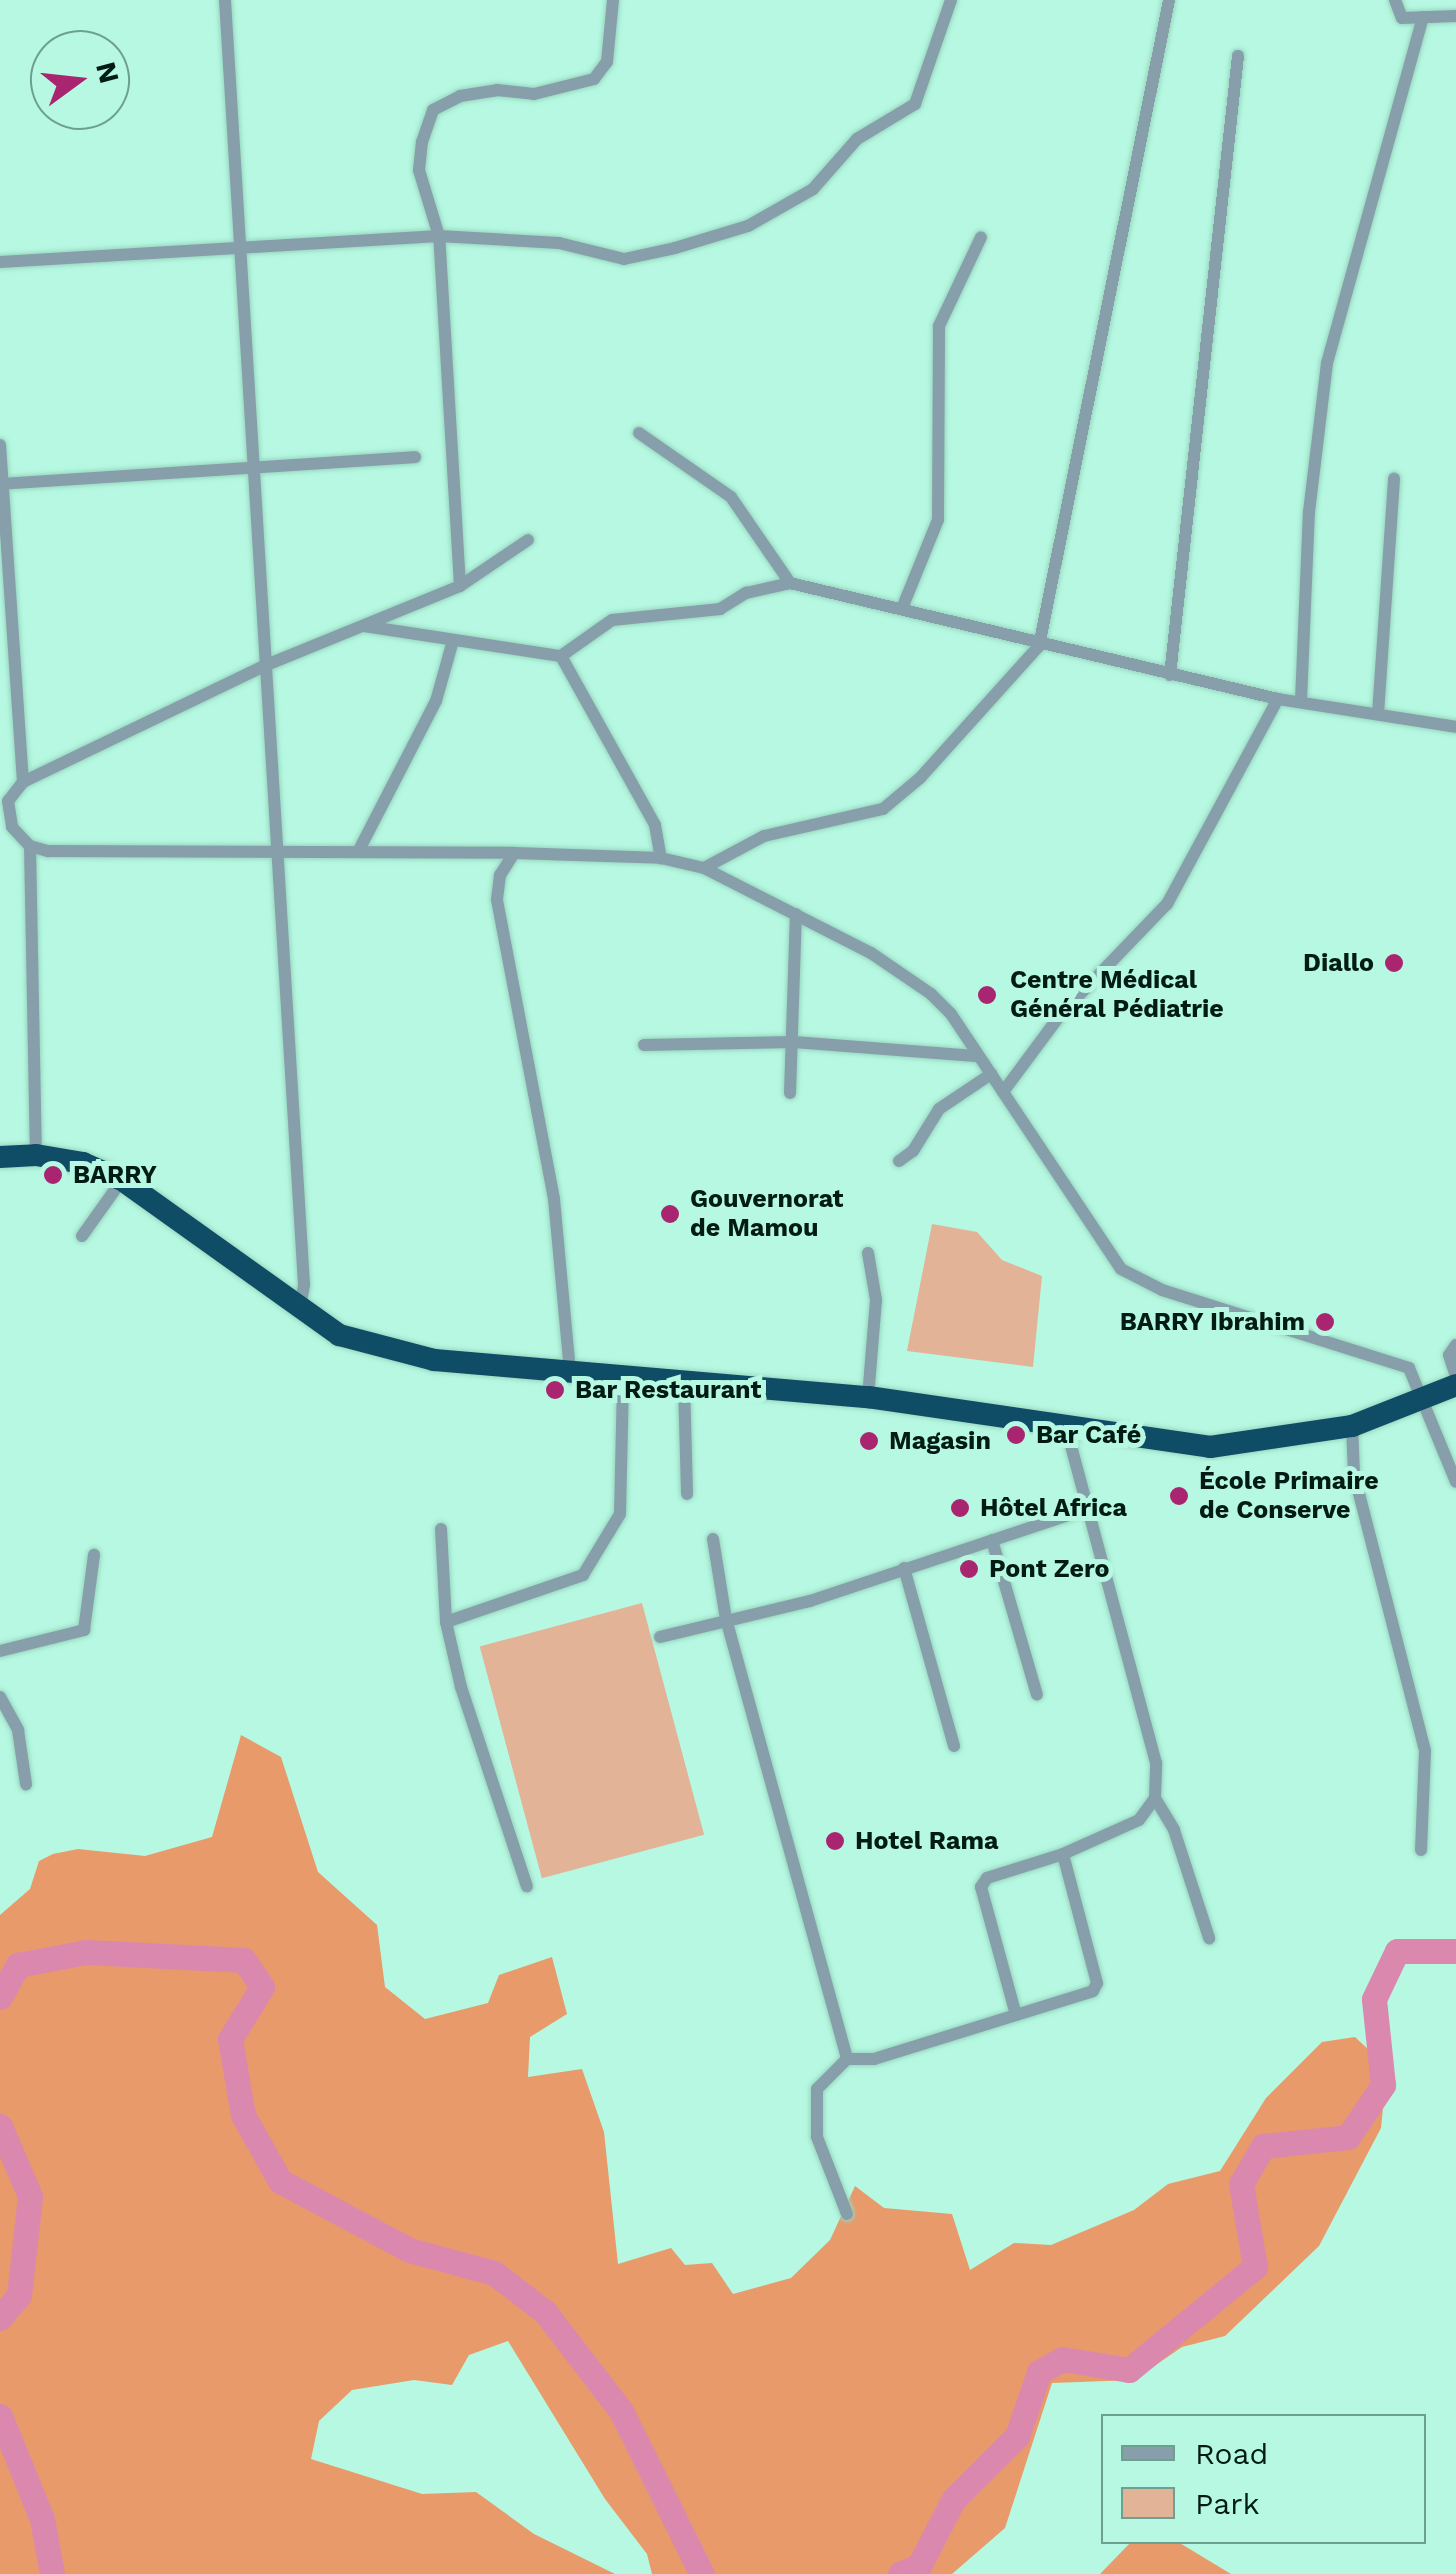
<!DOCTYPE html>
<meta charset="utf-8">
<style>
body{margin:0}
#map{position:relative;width:1456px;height:2574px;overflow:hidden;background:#b6f8e1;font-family:"Work Sans",sans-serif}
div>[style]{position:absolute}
.green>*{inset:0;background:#e3b397;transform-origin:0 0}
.forest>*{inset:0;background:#e89a6b}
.river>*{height:25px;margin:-12.5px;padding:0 12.5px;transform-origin:12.5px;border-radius:12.5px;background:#db88ae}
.roads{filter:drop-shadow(0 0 2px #99d5c0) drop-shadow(0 0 2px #99d5c0)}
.street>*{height:12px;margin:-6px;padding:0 6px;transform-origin:6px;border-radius:6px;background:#879fab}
.highway>*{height:22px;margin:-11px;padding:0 11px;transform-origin:11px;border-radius:11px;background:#0f4c65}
.dots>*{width:28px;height:28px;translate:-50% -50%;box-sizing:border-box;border:5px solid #b6f8e1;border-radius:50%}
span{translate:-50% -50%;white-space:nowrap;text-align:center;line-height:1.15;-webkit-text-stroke:10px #b6f8e1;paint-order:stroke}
.poi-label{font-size:25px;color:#021c15;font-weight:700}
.right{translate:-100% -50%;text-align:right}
.left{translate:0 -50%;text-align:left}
.legend{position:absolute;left:1101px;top:2414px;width:325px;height:130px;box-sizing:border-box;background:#b6f8e1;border:2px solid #6ea08f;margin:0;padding:12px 18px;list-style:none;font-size:30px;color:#021c15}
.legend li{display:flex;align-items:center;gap:20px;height:50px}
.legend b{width:50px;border:2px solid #6ea08f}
.north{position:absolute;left:30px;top:30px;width:100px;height:100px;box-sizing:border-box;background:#b6f8e1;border:2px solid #6ea08f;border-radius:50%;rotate:75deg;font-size:28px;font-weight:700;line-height:40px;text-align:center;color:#021c15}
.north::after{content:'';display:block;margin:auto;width:35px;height:45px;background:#a9256f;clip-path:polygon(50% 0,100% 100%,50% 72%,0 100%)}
</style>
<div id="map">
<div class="green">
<div style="clip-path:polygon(932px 1224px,977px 1232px,1002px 1260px,1042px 1276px,1033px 1367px,907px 1351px)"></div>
<div style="left:642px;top:1603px;width:240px;height:168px;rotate:75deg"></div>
</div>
<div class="forest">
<div style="clip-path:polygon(241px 1735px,281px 1757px,318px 1872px,377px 1925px,385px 1987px,425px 2019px,488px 2003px,499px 1975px,552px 1957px,567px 2014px,530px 2037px,528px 2077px,582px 2069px,604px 2132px,618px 2264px,671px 2248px,685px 2265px,712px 2263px,733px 2294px,791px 2278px,830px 2240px,855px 2186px,884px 2208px,952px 2214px,970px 2270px,1014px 2243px,1051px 2245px,1134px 2210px,1168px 2184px,1220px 2171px,1266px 2098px,1322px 2042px,1355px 2037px,1387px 2067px,1381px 2128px,1319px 2246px,1225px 2336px,1182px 2347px,1134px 2380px,1052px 2383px,1005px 2528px,952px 2574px,652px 2574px,647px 2554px,605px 2499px,508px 2341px,469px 2355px,452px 2385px,414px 2380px,352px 2390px,319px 2421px,311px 2459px,422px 2494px,476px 2492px,534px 2534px,615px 2574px,0 2574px,0 1915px,30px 1889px,39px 1861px,53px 1854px,78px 1849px,145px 1856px,212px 1837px)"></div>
<div style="clip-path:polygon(1131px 2542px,1178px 2542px,1231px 2574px,1100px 2574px)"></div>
</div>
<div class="river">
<div style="left:0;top:1997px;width:37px;rotate:-61deg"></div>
<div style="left:18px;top:1965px;width:69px;rotate:-10.8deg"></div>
<div style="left:86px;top:1952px;width:158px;rotate:2.9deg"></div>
<div style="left:244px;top:1960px;width:32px;rotate:56deg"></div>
<div style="left:262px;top:1987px;width:61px;rotate:121.6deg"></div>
<div style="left:230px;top:2039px;width:77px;rotate:80.3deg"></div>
<div style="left:243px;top:2115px;width:76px;rotate:60.7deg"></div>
<div style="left:280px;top:2181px;width:146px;rotate:28.1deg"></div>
<div style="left:409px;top:2250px;width:88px;rotate:15.1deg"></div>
<div style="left:494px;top:2273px;width:64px;rotate:37.4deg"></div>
<div style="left:545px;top:2312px;width:125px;rotate:52.5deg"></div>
<div style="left:621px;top:2411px;width:182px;rotate:63.6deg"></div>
<div style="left:0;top:2126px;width:76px;rotate:66.8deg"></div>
<div style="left:30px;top:2196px;width:100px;rotate:96.3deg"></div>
<div style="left:19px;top:2295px;width:30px;rotate:130deg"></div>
<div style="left:0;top:2416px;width:111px;rotate:67.8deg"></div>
<div style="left:42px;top:2519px;width:56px;rotate:79.7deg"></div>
<div style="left:900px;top:2574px;width:21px;rotate:-23deg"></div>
<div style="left:919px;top:2566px;width:74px;rotate:-62.7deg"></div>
<div style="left:953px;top:2500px;width:91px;rotate:-45deg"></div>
<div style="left:1017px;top:2436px;width:68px;rotate:-71deg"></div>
<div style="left:1039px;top:2372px;width:26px;rotate:-29deg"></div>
<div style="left:1062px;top:2359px;width:68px;rotate:9.3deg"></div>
<div style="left:1129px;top:2370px;width:163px;rotate:-39.3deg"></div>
<div style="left:1255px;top:2267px;width:84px;rotate:-99.6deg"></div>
<div style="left:1241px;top:2184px;width:44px;rotate:-59.9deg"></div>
<div style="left:1263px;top:2146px;width:85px;rotate:-6deg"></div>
<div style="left:1348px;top:2137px;width:63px;rotate:-56.1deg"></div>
<div style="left:1383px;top:2085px;width:86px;rotate:-96deg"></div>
<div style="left:1374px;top:1999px;width:53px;rotate:-64.4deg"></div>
<div style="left:1397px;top:1951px;width:59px"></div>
</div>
<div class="roads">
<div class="street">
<div style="left:225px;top:0;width:1287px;rotate:86.48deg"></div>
<div style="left:304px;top:1285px;width:22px;rotate:100deg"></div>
<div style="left:1395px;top:0;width:19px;rotate:69deg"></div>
<div style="left:1402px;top:18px;width:54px;rotate:-2.1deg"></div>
<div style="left:0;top:262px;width:440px;rotate:-3.4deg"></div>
<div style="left:439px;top:236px;width:120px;rotate:3.3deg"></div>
<div style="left:559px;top:243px;width:67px;rotate:13.8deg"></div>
<div style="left:624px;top:259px;width:52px;rotate:-12.2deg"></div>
<div style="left:675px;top:248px;width:76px;rotate:-16.8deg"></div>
<div style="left:748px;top:226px;width:75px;rotate:-29.6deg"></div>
<div style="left:813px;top:189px;width:67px;rotate:-48.7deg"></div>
<div style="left:857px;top:139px;width:68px;rotate:-31.1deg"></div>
<div style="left:915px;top:104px;width:110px;rotate:-70.9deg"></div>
<div style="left:639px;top:433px;width:112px;rotate:34.8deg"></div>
<div style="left:731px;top:497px;width:104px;rotate:55.5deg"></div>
<div style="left:790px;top:583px;width:502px;rotate:13.37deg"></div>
<div style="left:1278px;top:699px;width:180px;rotate:8.9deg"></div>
<div style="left:0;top:445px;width:338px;rotate:86.1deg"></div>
<div style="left:0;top:484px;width:416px;rotate:-3.7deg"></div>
<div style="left:528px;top:540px;width:82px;rotate:145.9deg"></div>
<div style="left:460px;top:586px;width:214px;rotate:157.8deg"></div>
<div style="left:262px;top:667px;width:265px;rotate:154.3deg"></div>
<div style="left:23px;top:782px;width:24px;rotate:128deg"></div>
<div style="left:8px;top:801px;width:26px;rotate:81deg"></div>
<div style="left:12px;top:827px;width:26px;rotate:47deg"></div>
<div style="left:30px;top:846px;width:19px;rotate:16deg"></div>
<div style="left:48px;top:851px;width:466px;rotate:0.2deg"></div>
<div style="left:514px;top:853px;width:147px;rotate:1.9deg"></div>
<div style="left:661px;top:858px;width:44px;rotate:13.1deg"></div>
<div style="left:704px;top:868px;width:187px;rotate:27deg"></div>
<div style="left:871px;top:953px;width:73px;rotate:34.3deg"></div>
<div style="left:931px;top:994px;width:28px;rotate:45deg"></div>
<div style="left:951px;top:1014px;width:306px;rotate:56.3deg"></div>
<div style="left:1121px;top:1269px;width:46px;rotate:27.1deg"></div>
<div style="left:1162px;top:1290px;width:259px;rotate:17.5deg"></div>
<div style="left:1409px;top:1368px;width:123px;rotate:67.6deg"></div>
<div style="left:460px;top:586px;width:351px;rotate:-93.4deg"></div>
<div style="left:439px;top:236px;width:69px;rotate:-106.9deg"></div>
<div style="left:419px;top:170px;width:28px;rotate:-84deg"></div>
<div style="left:422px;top:142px;width:34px;rotate:-71deg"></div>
<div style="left:433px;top:110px;width:30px;rotate:-27deg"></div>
<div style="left:460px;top:96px;width:37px;rotate:-9deg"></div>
<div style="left:497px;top:90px;width:37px;rotate:6deg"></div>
<div style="left:534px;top:94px;width:62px;rotate:-14deg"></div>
<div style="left:594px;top:79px;width:21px;rotate:-53deg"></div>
<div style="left:607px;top:62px;width:62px;rotate:-84.5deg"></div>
<div style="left:903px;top:606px;width:93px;rotate:-67.9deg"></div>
<div style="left:938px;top:520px;width:194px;rotate:-89.7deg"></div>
<div style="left:939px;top:326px;width:98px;rotate:-64.7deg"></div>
<div style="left:364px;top:626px;width:199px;rotate:8.7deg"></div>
<div style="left:561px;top:656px;width:193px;rotate:60.9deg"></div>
<div style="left:655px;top:825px;width:34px;rotate:80deg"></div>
<div style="left:561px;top:656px;width:62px;rotate:-35.2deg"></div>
<div style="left:612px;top:620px;width:109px;rotate:-5.8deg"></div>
<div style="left:720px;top:609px;width:31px;rotate:-32deg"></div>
<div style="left:746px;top:593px;width:45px;rotate:-12.8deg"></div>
<div style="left:1170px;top:675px;width:623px;rotate:-83.73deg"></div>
<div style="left:1301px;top:701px;width:189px;rotate:-87.6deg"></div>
<div style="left:1309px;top:512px;width:150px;rotate:-83.1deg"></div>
<div style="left:1327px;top:363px;width:359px;rotate:-74.5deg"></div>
<div style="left:1378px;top:714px;width:236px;rotate:-86.1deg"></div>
<div style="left:30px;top:846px;width:309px;rotate:88.9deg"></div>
<div style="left:359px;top:850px;width:168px;rotate:-62.7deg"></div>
<div style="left:436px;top:701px;width:59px;rotate:-74.3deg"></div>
<div style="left:514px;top:853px;width:26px;rotate:122deg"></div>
<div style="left:500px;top:875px;width:25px;rotate:97deg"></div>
<div style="left:497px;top:900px;width:304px;rotate:79.2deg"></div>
<div style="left:554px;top:1199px;width:175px;rotate:84.7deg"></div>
<div style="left:704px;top:868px;width:68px;rotate:-28.1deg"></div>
<div style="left:764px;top:836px;width:122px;rotate:-12.8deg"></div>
<div style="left:883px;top:809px;width:48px;rotate:-40deg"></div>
<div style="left:920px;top:778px;width:178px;rotate:-48deg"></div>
<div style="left:1039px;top:646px;width:659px;rotate:-78.62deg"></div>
<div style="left:644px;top:1045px;width:150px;rotate:-1.1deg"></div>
<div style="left:794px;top:1042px;width:185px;rotate:4.4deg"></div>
<div style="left:1003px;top:1092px;width:97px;rotate:-53.4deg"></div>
<div style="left:1061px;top:1014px;width:153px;rotate:-46.1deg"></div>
<div style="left:1167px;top:904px;width:233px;rotate:-61.6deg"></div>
<div style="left:790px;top:1093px;width:179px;rotate:-88.1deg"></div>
<div style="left:899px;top:1161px;width:17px;rotate:-36deg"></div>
<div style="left:913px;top:1151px;width:49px;rotate:-58.2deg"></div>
<div style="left:939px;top:1109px;width:63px;rotate:-33.9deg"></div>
<div style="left:82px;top:1236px;width:69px;rotate:-54.5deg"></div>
<div style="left:868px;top:1253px;width:48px;rotate:80.3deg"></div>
<div style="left:876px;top:1300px;width:97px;rotate:94.7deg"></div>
<div style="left:1456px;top:1345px;width:12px;rotate:125deg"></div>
<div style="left:1449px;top:1355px;width:23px;rotate:72deg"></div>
<div style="left:684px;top:1384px;width:110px;rotate:88.4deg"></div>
<div style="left:1352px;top:1426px;width:48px;rotate:87.6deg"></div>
<div style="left:1354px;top:1474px;width:286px;rotate:75.6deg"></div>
<div style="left:1425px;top:1751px;width:99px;rotate:92.3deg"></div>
<div style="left:441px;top:1529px;width:93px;rotate:86.9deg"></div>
<div style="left:446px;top:1622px;width:67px;rotate:77deg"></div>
<div style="left:461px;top:1687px;width:210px;rotate:71.7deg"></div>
<div style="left:713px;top:1539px;width:81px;rotate:80.8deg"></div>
<div style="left:726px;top:1619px;width:456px;rotate:74.6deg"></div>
<div style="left:992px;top:1540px;width:161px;rotate:73.8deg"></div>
<div style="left:904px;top:1568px;width:185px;rotate:74.3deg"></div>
<div style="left:446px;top:1622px;width:145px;rotate:-18.9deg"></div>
<div style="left:583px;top:1575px;width:71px;rotate:-58.8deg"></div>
<div style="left:620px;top:1514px;width:135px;rotate:-88.7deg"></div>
<div style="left:660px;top:1637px;width:154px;rotate:-13.5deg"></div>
<div style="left:810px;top:1601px;width:291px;rotate:-18.4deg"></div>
<div style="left:0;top:1651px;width:87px;rotate:-14deg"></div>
<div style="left:84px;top:1630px;width:76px;rotate:-82.4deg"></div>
<div style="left:0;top:1697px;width:38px;rotate:61deg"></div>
<div style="left:18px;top:1730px;width:55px;rotate:81.6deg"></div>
<div style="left:1155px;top:1798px;width:37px;rotate:59deg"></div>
<div style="left:1174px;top:1830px;width:114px;rotate:72deg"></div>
<div style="left:1016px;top:2015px;width:133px;rotate:-105.3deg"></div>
<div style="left:981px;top:1887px;width:11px;rotate:-56deg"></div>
<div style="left:987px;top:1878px;width:80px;rotate:-17.5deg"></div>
<div style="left:1063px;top:1854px;width:83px;rotate:-24.1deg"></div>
<div style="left:1139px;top:1820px;width:27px;rotate:-54deg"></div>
<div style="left:1155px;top:1798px;width:35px;rotate:-88deg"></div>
<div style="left:1156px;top:1763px;width:344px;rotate:-105deg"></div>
<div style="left:847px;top:2214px;width:83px;rotate:-111.3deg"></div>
<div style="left:817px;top:2137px;width:48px;rotate:-90deg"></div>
<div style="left:817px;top:2089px;width:42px;rotate:-45deg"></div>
<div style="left:847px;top:2059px;width:27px"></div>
<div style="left:874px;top:2059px;width:229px;rotate:-17.2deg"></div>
<div style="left:1093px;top:1991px;width:9px;rotate:-63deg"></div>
<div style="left:1097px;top:1983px;width:133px;rotate:-104.8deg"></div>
</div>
<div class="highway">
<div style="left:0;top:1157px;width:36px;rotate:-3deg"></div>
<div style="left:36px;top:1155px;width:48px;rotate:9.7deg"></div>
<div style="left:83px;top:1163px;width:43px;rotate:23.6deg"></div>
<div style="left:122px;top:1180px;width:267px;rotate:35.5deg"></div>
<div style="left:339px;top:1335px;width:98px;rotate:14.7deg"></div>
<div style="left:434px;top:1360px;width:436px;rotate:4.9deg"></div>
<div style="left:868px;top:1397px;width:346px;rotate:8.3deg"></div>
<div style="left:1210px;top:1447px;width:144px;rotate:-8.4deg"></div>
<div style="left:1352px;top:1426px;width:112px;rotate:-21.5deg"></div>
</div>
</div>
<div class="dots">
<div style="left:1394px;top:963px;background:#a9256f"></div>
<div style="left:987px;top:995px;background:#a9256f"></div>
<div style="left:53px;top:1175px;background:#a9256f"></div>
<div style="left:670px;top:1214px;background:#a9256f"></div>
<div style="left:1325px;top:1322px;background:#a9256f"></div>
<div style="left:555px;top:1390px;background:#a9256f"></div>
<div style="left:1016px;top:1435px;background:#a9256f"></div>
<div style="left:869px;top:1441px;background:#a9256f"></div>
<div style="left:1179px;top:1496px;background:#a9256f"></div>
<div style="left:960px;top:1508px;background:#a9256f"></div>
<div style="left:969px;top:1569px;background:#a9256f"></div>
<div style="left:835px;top:1841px;background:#a9256f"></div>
</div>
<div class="poi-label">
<span class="right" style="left:1374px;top:963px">Diallo</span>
<span class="left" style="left:1010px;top:995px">Centre Médical<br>Général Pédiatrie</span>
<span class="left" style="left:73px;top:1175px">BARRY</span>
<span class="left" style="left:690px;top:1214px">Gouvernorat<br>de Mamou</span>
<span class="right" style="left:1305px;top:1322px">BARRY Ibrahim</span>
<span class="left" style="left:575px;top:1390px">Bar Restaurant</span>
<span class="left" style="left:1036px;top:1435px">Bar Café</span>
<span class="left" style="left:889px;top:1441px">Magasin</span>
<span class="left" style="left:1199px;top:1496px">École Primaire<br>de Conserve</span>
<span class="left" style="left:980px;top:1508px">Hôtel Africa</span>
<span class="left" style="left:989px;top:1569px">Pont Zero</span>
<span class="left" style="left:855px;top:1841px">Hotel Rama</span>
</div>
<ul class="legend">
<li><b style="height:12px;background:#879fab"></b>Road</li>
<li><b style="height:28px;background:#e3b397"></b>Park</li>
</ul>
<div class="north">N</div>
</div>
